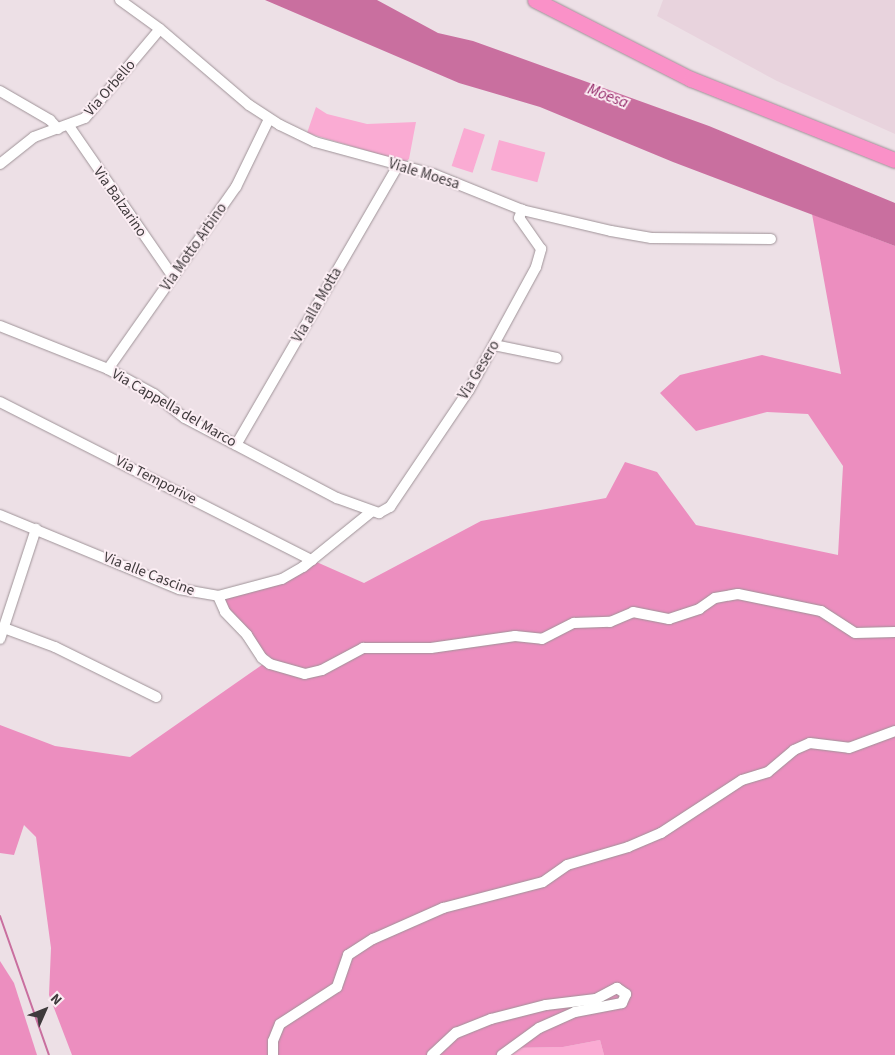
<!DOCTYPE html>
<style>
body{margin:0}
#map{position:relative;width:895px;height:1055px;overflow:hidden;background:#ede0e6;font-family:"Source Sans 3",sans-serif}
div>[style]{position:absolute}
.built>*{inset:0;background:#e8d3dd}
.green>*{inset:0;background:#faabd3;transform-origin:0 0}
.forest>*{inset:0;background:#ec8ebf}
.water>*{inset:0;background:#c96f9f}
.stream>*{height:2px;margin:-1px;padding:0 1px;transform-origin:1px;border-radius:1px;background:#c96f9f}
.roads{filter:drop-shadow(0 0 1px #9f9398) drop-shadow(0 0 1px #9f9398)}
.minor>*{height:10px;margin:-5px;padding:0 5px;transform-origin:5px;border-radius:5px;background:#fff}
.highway>*{height:15px;margin:-7.5px;padding:0 7.5px;transform-origin:7.5px;border-radius:7.5px;background:#fa91c8}
span{translate:-50% -50%;white-space:nowrap;text-align:center;line-height:1.15;-webkit-text-stroke:4px #fbedf3;paint-order:stroke}
.street-label{font-size:15px;color:#3f3a3c}
.water-label{font-size:16px;color:#922667;font-style:italic}
.north{position:absolute;left:20px;top:985px;width:50px;height:50px;-webkit-text-stroke:4px #fbedf3;paint-order:stroke;rotate:46deg;font-size:14px;font-weight:700;line-height:20px;text-align:center;color:#3f3a3c}
.north::after{content:'';display:block;margin:auto;width:18px;height:22px;background:#3f3a3c;clip-path:polygon(50% 0,100% 100%,50% 72%,0 100%)}
</style>
<div id="map">
<div class="built">
<div style="clip-path:polygon(663px 0,895px 0,895px 134px,777px 81px,657px 16px)"></div>
</div>
<div class="green">
<div style="clip-path:polygon(316px 107px,327px 114px,367px 124px,416px 122px,409px 159px,405px 162px,307px 133px)"></div>
<div style="left:464px;top:128px;width:22px;height:40px;rotate:18deg"></div>
<div style="left:499px;top:140px;width:48px;height:31px;rotate:15deg"></div>
<div style="clip-path:polygon(600px 1040px,604px 1055px,502px 1055px,510px 1048px,563px 1047px)"></div>
</div>
<div class="forest">
<div style="clip-path:polygon(812px 214px,895px 246px,895px 1055px,604px 1055px,600px 1040px,563px 1047px,510px 1048px,502px 1055px,72px 1055px,49px 995px,51px 948px,36px 837px,24px 825px,14px 855px,0 853px,0 725px,55px 746px,130px 757px,266px 662px,218px 596px,282px 579px,312px 560px,364px 583px,481px 521px,606px 498px,625px 462px,657px 472px,696px 525px,838px 555px,843px 466px,808px 414px,767px 412px,696px 431px,660px 393px,680px 375px,762px 355px,841px 374px)"></div>
<div style="clip-path:polygon(0 961px,14px 983px,37px 1055px,0 1055px)"></div>
</div>
<div class="water">
<div style="clip-path:polygon(265px 0,377px 0,438px 33px,473px 41px,709px 126px,895px 203px,895px 246px,673px 162px,540px 107px,459px 83px)"></div>
</div>
<div class="stream">
<div style="left:0;top:916px;width:147px;rotate:70.6deg"></div>
</div>
<div class="roads">
<div class="minor">
<div style="left:120px;top:0;width:49px;rotate:35.9deg"></div>
<div style="left:160px;top:29px;width:117px;rotate:40.5deg"></div>
<div style="left:249px;top:105px;width:37px;rotate:33deg"></div>
<div style="left:280px;top:125px;width:39px;rotate:26deg"></div>
<div style="left:315px;top:142px;width:122px;rotate:15.2deg"></div>
<div style="left:433px;top:174px;width:96px;rotate:22deg"></div>
<div style="left:522px;top:210px;width:91px;rotate:13.3deg"></div>
<div style="left:611px;top:231px;width:41px;rotate:9.9deg"></div>
<div style="left:651px;top:238px;width:120px;rotate:0.5deg"></div>
<div style="left:0;top:91px;width:58px;rotate:30.1deg"></div>
<div style="left:50px;top:120px;width:12px;rotate:48deg"></div>
<div style="left:69px;top:126px;width:183px;rotate:55.4deg"></div>
<div style="left:0;top:164px;width:43px;rotate:-38.5deg"></div>
<div style="left:34px;top:137px;width:54px;rotate:-20.4deg"></div>
<div style="left:85px;top:118px;width:116px;rotate:-49.9deg"></div>
<div style="left:0;top:326px;width:116px;rotate:21.7deg"></div>
<div style="left:108px;top:369px;width:52px;rotate:28.5deg"></div>
<div style="left:154px;top:394px;width:39px;rotate:38deg"></div>
<div style="left:185px;top:418px;width:172px;rotate:27.8deg"></div>
<div style="left:337px;top:498px;width:45px;rotate:19.7deg"></div>
<div style="left:379px;top:513px;width:13px;rotate:-29deg"></div>
<div style="left:390px;top:507px;width:141px;rotate:-56deg"></div>
<div style="left:469px;top:390px;width:140px;rotate:-61.4deg"></div>
<div style="left:536px;top:267px;width:19px;rotate:-74deg"></div>
<div style="left:541px;top:249px;width:38px;rotate:-125deg"></div>
<div style="left:519px;top:218px;width:9px;rotate:-69deg"></div>
<div style="left:494px;top:345px;width:64px;rotate:11.7deg"></div>
<div style="left:108px;top:369px;width:223px;rotate:-54.9deg"></div>
<div style="left:236px;top:187px;width:76px;rotate:-64.1deg"></div>
<div style="left:0;top:402px;width:350px;rotate:26.9deg"></div>
<div style="left:236px;top:445px;width:323px;rotate:-59.9deg"></div>
<div style="left:0;top:515px;width:194px;rotate:22.5deg"></div>
<div style="left:179px;top:589px;width:40px;rotate:10deg"></div>
<div style="left:218px;top:596px;width:66px;rotate:-14.9deg"></div>
<div style="left:282px;top:579px;width:24px;rotate:-30deg"></div>
<div style="left:303px;top:567px;width:87px;rotate:-39deg"></div>
<div style="left:218px;top:596px;width:17px;rotate:66deg"></div>
<div style="left:225px;top:612px;width:32px;rotate:46deg"></div>
<div style="left:247px;top:635px;width:27px;rotate:57deg"></div>
<div style="left:262px;top:658px;width:10px;rotate:37deg"></div>
<div style="left:270px;top:664px;width:36px;rotate:16deg"></div>
<div style="left:305px;top:674px;width:17px;rotate:-13deg"></div>
<div style="left:322px;top:670px;width:47px;rotate:-28.2deg"></div>
<div style="left:363px;top:648px;width:68px"></div>
<div style="left:431px;top:648px;width:85px;rotate:-8.1deg"></div>
<div style="left:515px;top:636px;width:27px;rotate:6deg"></div>
<div style="left:542px;top:639px;width:36px;rotate:-27deg"></div>
<div style="left:574px;top:623px;width:36px;rotate:-2deg"></div>
<div style="left:610px;top:622px;width:25px;rotate:-23deg"></div>
<div style="left:633px;top:612px;width:37px;rotate:11deg"></div>
<div style="left:669px;top:619px;width:32px;rotate:-18deg"></div>
<div style="left:699px;top:609px;width:19px;rotate:-35deg"></div>
<div style="left:715px;top:598px;width:23px;rotate:-10deg"></div>
<div style="left:738px;top:594px;width:85px;rotate:11.6deg"></div>
<div style="left:821px;top:611px;width:40px;rotate:32.9deg"></div>
<div style="left:855px;top:633px;width:40px;rotate:-1.4deg"></div>
<div style="left:4px;top:628px;width:54px;rotate:20.4deg"></div>
<div style="left:55px;top:647px;width:113px;rotate:26.3deg"></div>
<div style="left:0;top:639px;width:116px;rotate:-71.9deg"></div>
<div style="left:273px;top:1055px;width:14px;rotate:-90deg"></div>
<div style="left:273px;top:1041px;width:18px;rotate:-68deg"></div>
<div style="left:280px;top:1024px;width:68px;rotate:-33deg"></div>
<div style="left:337px;top:987px;width:34px;rotate:-71deg"></div>
<div style="left:348px;top:955px;width:30px;rotate:-33deg"></div>
<div style="left:373px;top:939px;width:77px;rotate:-23.9deg"></div>
<div style="left:443px;top:908px;width:103px;rotate:-14.6deg"></div>
<div style="left:543px;top:882px;width:29px;rotate:-35deg"></div>
<div style="left:567px;top:865px;width:64px;rotate:-16.4deg"></div>
<div style="left:628px;top:847px;width:36px;rotate:-23deg"></div>
<div style="left:661px;top:833px;width:97px;rotate:-33.2deg"></div>
<div style="left:742px;top:780px;width:27px;rotate:-17deg"></div>
<div style="left:768px;top:772px;width:34px;rotate:-40deg"></div>
<div style="left:794px;top:750px;width:17px;rotate:-24deg"></div>
<div style="left:810px;top:743px;width:39px;rotate:7deg"></div>
<div style="left:849px;top:748px;width:49px;rotate:-20.3deg"></div>
<div style="left:432px;top:1055px;width:33px;rotate:-43deg"></div>
<div style="left:456px;top:1033px;width:38px;rotate:-22deg"></div>
<div style="left:491px;top:1019px;width:57px;rotate:-14.3deg"></div>
<div style="left:546px;top:1005px;width:50px;rotate:-6.8deg"></div>
<div style="left:596px;top:999px;width:24px;rotate:-28deg"></div>
<div style="left:617px;top:988px;width:11px;rotate:34deg"></div>
<div style="left:626px;top:994px;width:10px;rotate:114deg"></div>
<div style="left:622px;top:1003px;width:48px;rotate:169.2deg"></div>
<div style="left:575px;top:1012px;width:39px;rotate:156deg"></div>
<div style="left:539px;top:1028px;width:46px;rotate:143.9deg"></div>
</div>
<div class="highway">
<div style="left:535px;top:0;width:175px;rotate:26.9deg"></div>
<div style="left:691px;top:79px;width:219px;rotate:21.7deg"></div>
</div>
</div>
<div class="street-label">
<span style="left:110px;top:88px;rotate:-49deg">Via Orbello</span>
<span style="left:424px;top:174px;rotate:17deg">Viale Moesa</span>
<span style="left:120px;top:202px;rotate:55deg">Via Balzarino</span>
<span style="left:194px;top:247px;rotate:-55deg">Via Motto Arbino</span>
<span style="left:317px;top:305px;rotate:-60deg">Via alla Motta</span>
<span style="left:479px;top:370px;rotate:-59deg">Via Gesero</span>
<span style="left:174px;top:408px;rotate:30deg">Via Cappella del Marco</span>
<span style="left:156px;top:480px;rotate:27deg">Via Temporive</span>
<span style="left:149px;top:574px;rotate:21deg">Via alle Cascine</span>
</div>
<div class="water-label">
<span style="left:608px;top:96px;rotate:21deg">Moesa</span>
</div>
<div class="north">N</div>
</div>
